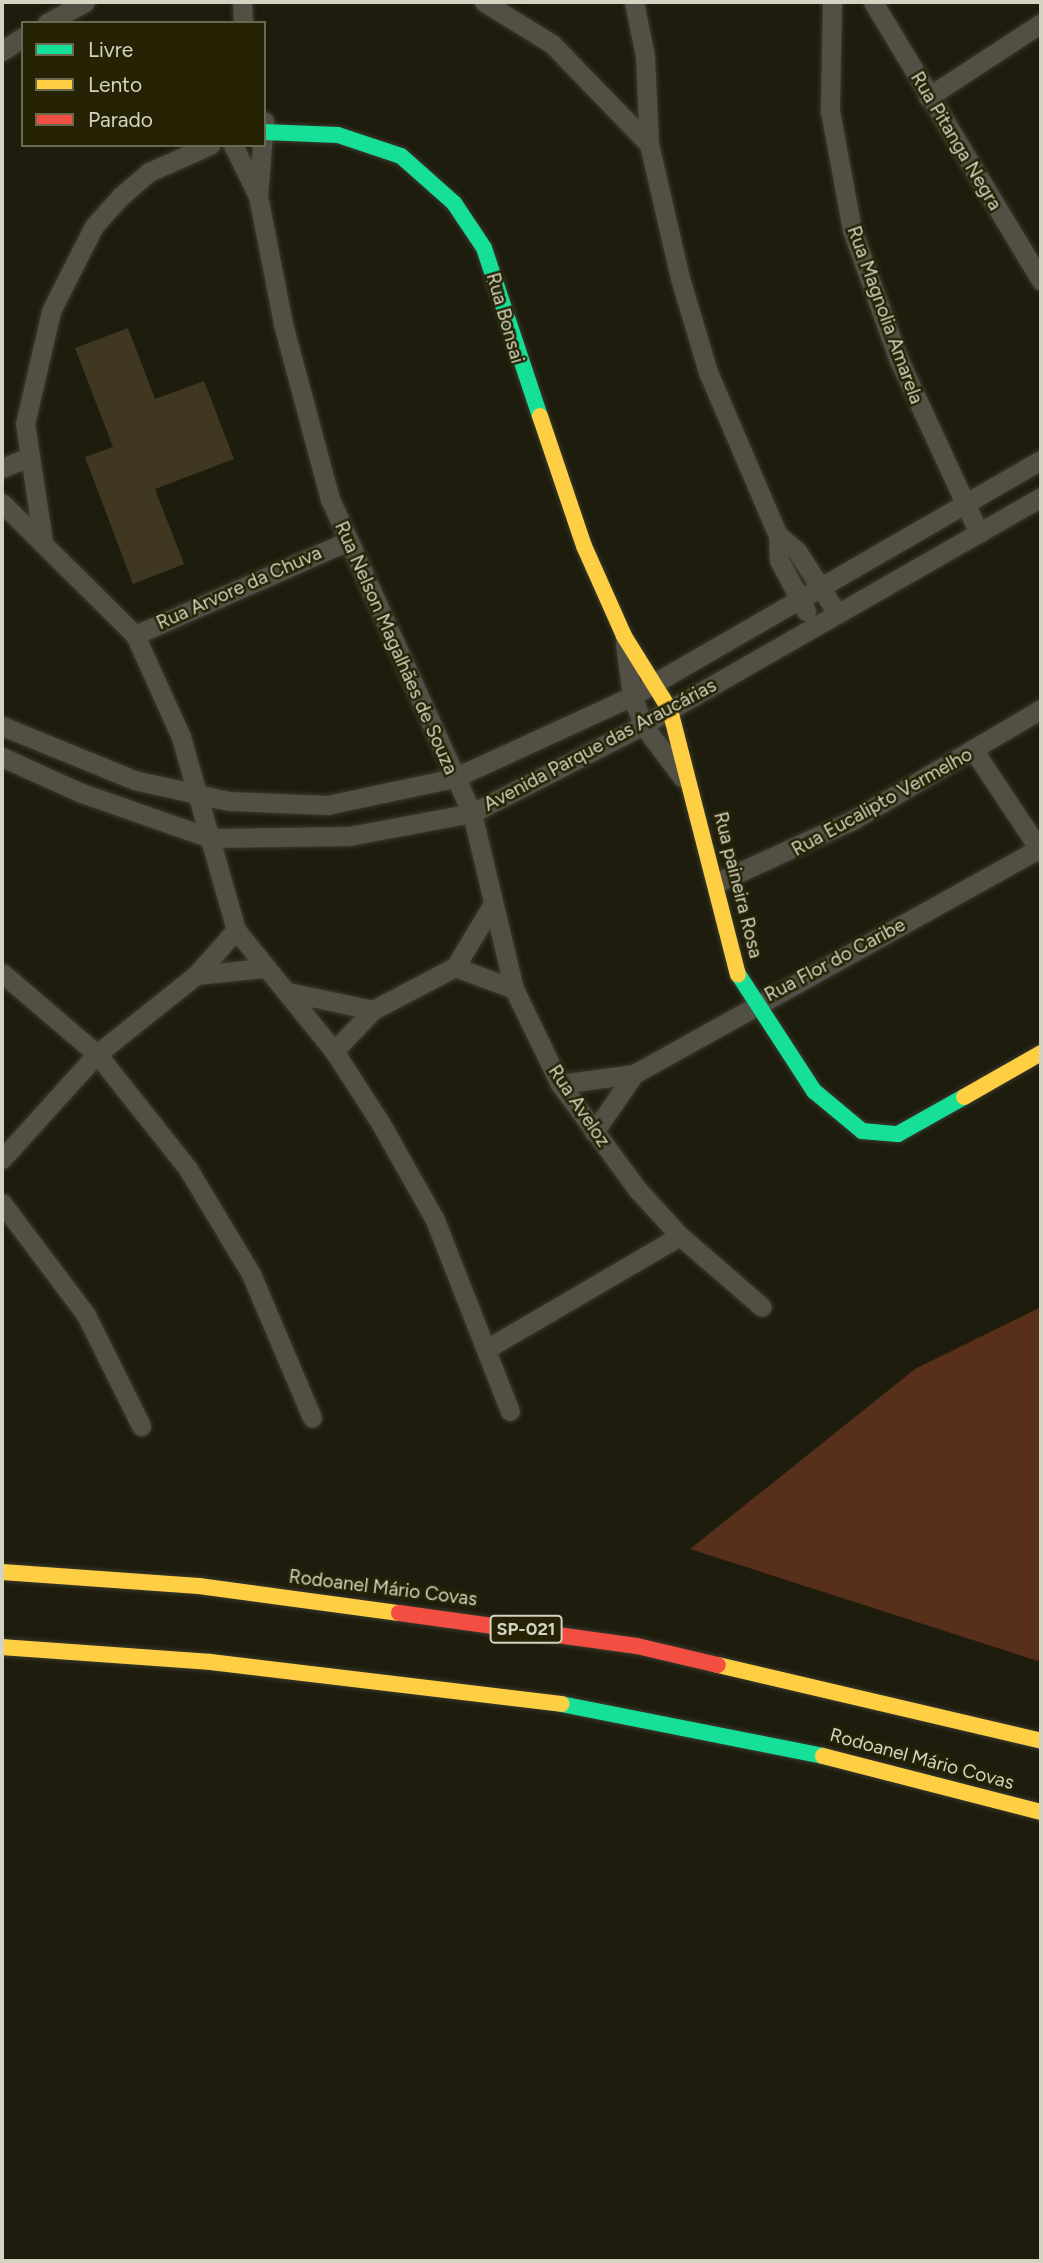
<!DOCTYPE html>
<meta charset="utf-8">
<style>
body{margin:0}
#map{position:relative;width:1043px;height:2263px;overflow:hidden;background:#1e1d0d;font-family:Figtree,sans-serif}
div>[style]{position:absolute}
.green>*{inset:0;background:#582f1b}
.building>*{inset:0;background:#3f3722}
.roads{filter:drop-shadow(0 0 2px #3a392e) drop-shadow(0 0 2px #3a392e)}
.street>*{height:19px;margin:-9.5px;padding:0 9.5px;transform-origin:9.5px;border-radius:9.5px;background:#525045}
.fast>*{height:16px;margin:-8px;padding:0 8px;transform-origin:8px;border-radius:8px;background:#16e098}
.slow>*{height:16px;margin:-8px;padding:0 8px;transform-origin:8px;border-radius:8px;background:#ffcf43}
.jam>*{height:16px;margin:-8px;padding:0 8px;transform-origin:8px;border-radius:8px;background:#f24e42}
span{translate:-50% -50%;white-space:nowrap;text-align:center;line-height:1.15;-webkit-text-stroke:5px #262305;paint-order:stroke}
.shield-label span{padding:2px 5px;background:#262305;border:2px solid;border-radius:5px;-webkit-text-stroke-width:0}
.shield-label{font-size:18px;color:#d4d3c2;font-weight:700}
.street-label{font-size:19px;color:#d4d3c2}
.frame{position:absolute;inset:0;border:4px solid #d4d3c2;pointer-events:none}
.legend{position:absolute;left:21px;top:21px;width:245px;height:126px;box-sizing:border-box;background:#262305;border:2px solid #6c6951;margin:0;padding:9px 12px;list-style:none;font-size:21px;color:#d4d3c2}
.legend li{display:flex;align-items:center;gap:14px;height:35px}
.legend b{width:35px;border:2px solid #6c6951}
</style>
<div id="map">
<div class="green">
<div style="clip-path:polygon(1041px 1307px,1041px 1662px,690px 1549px,915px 1369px)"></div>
</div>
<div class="building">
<div style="clip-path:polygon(128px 328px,155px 399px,204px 381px,234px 459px,155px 489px,184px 564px,133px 584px,85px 457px,113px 447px,75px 348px)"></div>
</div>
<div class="roads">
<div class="street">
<div style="left:242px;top:2px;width:21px;rotate:87deg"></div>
<div style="left:484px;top:2px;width:80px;rotate:31.7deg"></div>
<div style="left:552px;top:44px;width:139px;rotate:45.9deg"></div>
<div style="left:634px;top:2px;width:55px;rotate:78.5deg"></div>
<div style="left:645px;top:56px;width:88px;rotate:87.4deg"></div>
<div style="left:649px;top:144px;width:138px;rotate:77deg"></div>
<div style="left:680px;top:278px;width:98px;rotate:73.4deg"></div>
<div style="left:708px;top:372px;width:177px;rotate:66.8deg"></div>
<div style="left:778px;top:535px;width:25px;rotate:88deg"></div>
<div style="left:779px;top:560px;width:58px;rotate:62.1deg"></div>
<div style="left:832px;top:2px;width:109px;rotate:91.1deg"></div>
<div style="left:830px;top:111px;width:121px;rotate:79.5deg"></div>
<div style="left:852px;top:230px;width:136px;rotate:70.2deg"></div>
<div style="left:898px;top:358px;width:193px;rotate:65.2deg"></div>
<div style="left:873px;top:2px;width:325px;rotate:58.9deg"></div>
<div style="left:47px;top:23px;width:43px;rotate:-28.9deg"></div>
<div style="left:2px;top:51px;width:25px;rotate:-34deg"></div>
<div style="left:928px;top:97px;width:135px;rotate:-33.2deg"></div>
<div style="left:233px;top:145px;width:57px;rotate:63.9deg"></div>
<div style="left:258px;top:196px;width:130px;rotate:78.9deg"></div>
<div style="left:283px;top:324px;width:181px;rotate:75deg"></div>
<div style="left:330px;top:499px;width:345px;rotate:65.7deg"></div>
<div style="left:472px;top:813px;width:181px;rotate:76.6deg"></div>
<div style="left:514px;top:989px;width:106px;rotate:64.2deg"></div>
<div style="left:560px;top:1084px;width:132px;rotate:53.7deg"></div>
<div style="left:638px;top:1190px;width:62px;rotate:47.6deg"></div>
<div style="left:680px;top:1236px;width:108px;rotate:40.9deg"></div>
<div style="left:258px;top:196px;width:75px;rotate:-85.4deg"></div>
<div style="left:2px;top:468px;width:27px;rotate:-22deg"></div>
<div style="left:2px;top:503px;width:187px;rotate:44.8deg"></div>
<div style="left:135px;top:635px;width:112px;rotate:65.7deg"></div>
<div style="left:181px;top:737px;width:201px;rotate:74.1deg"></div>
<div style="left:236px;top:930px;width:156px;rotate:51deg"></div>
<div style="left:334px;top:1051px;width:87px;rotate:57.2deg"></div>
<div style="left:381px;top:1124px;width:110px;rotate:60.6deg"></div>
<div style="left:435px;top:1220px;width:205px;rotate:68.6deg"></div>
<div style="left:778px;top:535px;width:25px;rotate:40deg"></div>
<div style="left:797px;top:551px;width:74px;rotate:57.2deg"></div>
<div style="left:43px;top:541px;width:118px;rotate:-98.7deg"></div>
<div style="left:25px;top:424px;width:116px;rotate:-77deg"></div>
<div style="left:51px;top:311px;width:95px;rotate:-63.2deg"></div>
<div style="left:94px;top:226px;width:39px;rotate:-48deg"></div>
<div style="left:120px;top:197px;width:38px;rotate:-41deg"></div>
<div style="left:149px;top:172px;width:67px;rotate:-23.9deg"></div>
<div style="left:135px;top:635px;width:228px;rotate:-23.8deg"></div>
<div style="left:625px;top:644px;width:52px;rotate:82.3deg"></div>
<div style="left:632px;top:696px;width:31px;rotate:69deg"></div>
<div style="left:643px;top:725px;width:65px;rotate:53.1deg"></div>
<div style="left:2px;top:726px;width:143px;rotate:22.2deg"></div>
<div style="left:134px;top:780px;width:97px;rotate:12.5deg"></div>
<div style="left:229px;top:801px;width:98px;rotate:2.3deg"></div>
<div style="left:327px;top:805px;width:130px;rotate:-12deg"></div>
<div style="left:454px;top:778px;width:196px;rotate:-24.7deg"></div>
<div style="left:632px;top:696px;width:472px;rotate:-30deg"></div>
<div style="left:974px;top:751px;width:121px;rotate:56.4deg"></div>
<div style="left:2px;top:757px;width:85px;rotate:24.4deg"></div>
<div style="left:79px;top:792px;width:139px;rotate:19.3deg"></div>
<div style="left:210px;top:838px;width:139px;rotate:-0.8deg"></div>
<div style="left:349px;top:836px;width:125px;rotate:-10.6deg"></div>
<div style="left:472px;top:813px;width:192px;rotate:-27.2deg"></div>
<div style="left:643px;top:725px;width:459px;rotate:-29.8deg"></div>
<div style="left:716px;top:883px;width:149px;rotate:-24.7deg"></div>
<div style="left:851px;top:821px;width:221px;rotate:-30.5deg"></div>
<div style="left:455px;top:967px;width:63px;rotate:20.4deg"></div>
<div style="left:2px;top:973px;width:125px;rotate:40.5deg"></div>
<div style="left:97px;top:1054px;width:147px;rotate:51.6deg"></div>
<div style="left:188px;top:1169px;width:122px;rotate:59deg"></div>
<div style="left:251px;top:1274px;width:156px;rotate:67deg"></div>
<div style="left:196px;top:975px;width:68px;rotate:-5.9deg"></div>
<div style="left:288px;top:992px;width:87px;rotate:12deg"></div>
<div style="left:334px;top:1051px;width:57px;rotate:-46.4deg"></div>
<div style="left:373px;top:1010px;width:93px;rotate:-27.7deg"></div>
<div style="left:455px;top:967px;width:74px;rotate:-58.9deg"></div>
<div style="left:560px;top:1084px;width:75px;rotate:-7.7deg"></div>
<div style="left:634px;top:1074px;width:463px;rotate:-29.1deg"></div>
<div style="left:594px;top:1132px;width:70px;rotate:-55.4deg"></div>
<div style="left:2px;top:1159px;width:142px;rotate:-47.9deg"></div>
<div style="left:97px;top:1054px;width:127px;rotate:-38.6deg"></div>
<div style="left:196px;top:975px;width:60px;rotate:-48.4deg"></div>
<div style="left:2px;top:1203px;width:140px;rotate:53.1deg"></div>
<div style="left:86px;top:1315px;width:124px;rotate:63.6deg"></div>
<div style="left:488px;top:1348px;width:222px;rotate:-30.3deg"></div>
</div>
<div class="fast">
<div style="left:264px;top:132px;width:74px;rotate:2.3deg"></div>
<div style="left:338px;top:135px;width:66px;rotate:18.4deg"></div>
<div style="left:401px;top:156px;width:71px;rotate:41.6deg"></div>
<div style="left:454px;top:203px;width:54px;rotate:56.3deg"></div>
<div style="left:484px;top:248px;width:177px;rotate:71.6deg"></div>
<div style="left:738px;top:974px;width:140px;rotate:57deg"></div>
<div style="left:814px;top:1091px;width:62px;rotate:39.8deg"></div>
<div style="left:862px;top:1131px;width:36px;rotate:5deg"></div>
<div style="left:898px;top:1134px;width:76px;rotate:-29.3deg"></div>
<div style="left:561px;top:1704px;width:267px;rotate:11.2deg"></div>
</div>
<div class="slow">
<div style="left:540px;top:416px;width:137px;rotate:71.3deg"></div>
<div style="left:584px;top:546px;width:98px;rotate:66deg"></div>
<div style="left:624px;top:636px;width:87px;rotate:58.1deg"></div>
<div style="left:670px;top:710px;width:273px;rotate:75.6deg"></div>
<div style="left:964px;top:1097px;width:89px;rotate:-29.7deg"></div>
<div style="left:2px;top:1572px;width:197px;rotate:4.1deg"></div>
<div style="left:199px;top:1586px;width:202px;rotate:7.7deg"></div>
<div style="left:2px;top:1647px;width:209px;rotate:4.1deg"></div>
<div style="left:210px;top:1662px;width:354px;rotate:6.8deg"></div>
<div style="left:718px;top:1665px;width:332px;rotate:13.2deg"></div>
<div style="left:823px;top:1756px;width:225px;rotate:14.4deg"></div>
</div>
<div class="jam">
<div style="left:399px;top:1613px;width:240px;rotate:7.9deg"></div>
<div style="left:637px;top:1646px;width:83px;rotate:13.2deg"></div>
</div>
</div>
<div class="shield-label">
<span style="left:526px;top:1629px">SP-021</span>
</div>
<div class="street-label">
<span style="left:956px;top:141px;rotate:59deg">Rua Pitanga Negra</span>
<span style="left:885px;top:315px;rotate:70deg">Rua Magnolia Amarela</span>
<span style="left:505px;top:318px;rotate:74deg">Rua Bonsai</span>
<span style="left:239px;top:588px;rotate:-24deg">Rua Arvore da Chuva</span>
<span style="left:396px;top:648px;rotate:66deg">Rua Nelson Magalhães de Souza</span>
<span style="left:600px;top:745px;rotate:-28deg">Avenida Parque das Araucárias</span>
<span style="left:882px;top:802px;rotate:-29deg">Rua Eucalipto Vermelho</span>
<span style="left:738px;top:885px;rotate:76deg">Rua paineira Rosa</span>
<span style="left:835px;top:960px;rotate:-28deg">Rua Flor do Caribe</span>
<span style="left:579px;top:1106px;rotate:56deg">Rua Aveloz</span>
<span style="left:383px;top:1588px;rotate:7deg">Rodoanel Mário Covas</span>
<span style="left:922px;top:1759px;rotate:15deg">Rodoanel Mário Covas</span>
</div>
<div class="frame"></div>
<ul class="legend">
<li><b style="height:9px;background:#16e098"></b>Livre</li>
<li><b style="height:9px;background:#ffcf43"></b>Lento</li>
<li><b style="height:9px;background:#f24e42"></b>Parado</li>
</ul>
</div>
